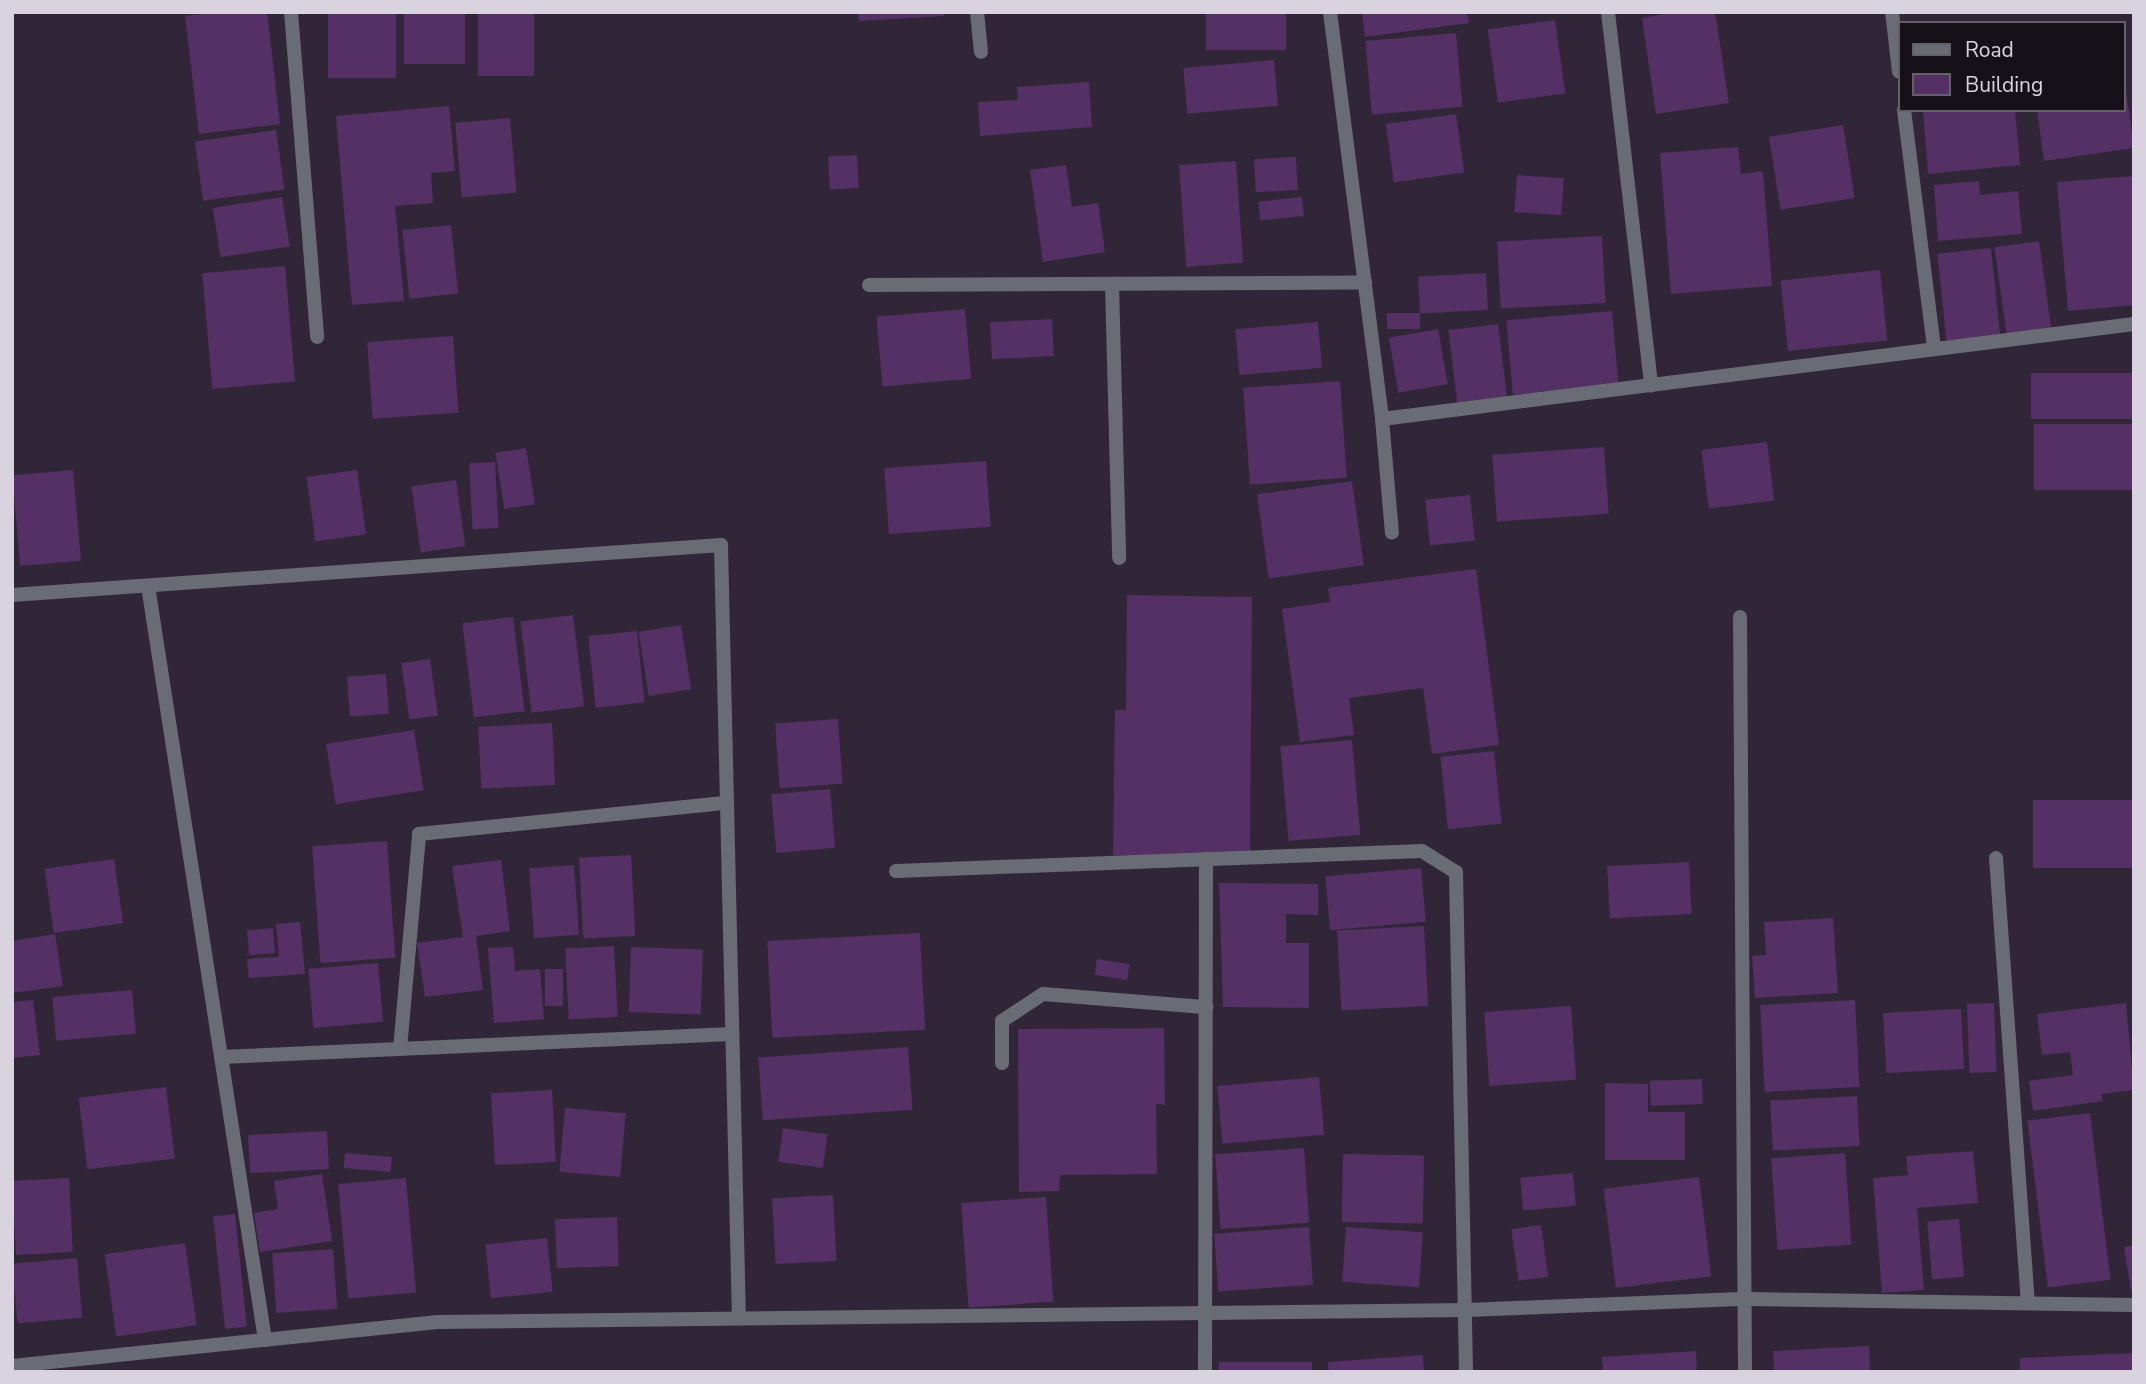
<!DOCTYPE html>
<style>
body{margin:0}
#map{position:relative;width:2146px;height:1384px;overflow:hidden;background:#302638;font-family:"Nunito Sans",sans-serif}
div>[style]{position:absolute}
.building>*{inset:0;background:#543064;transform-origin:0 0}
.street>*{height:14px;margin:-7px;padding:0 7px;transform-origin:7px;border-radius:7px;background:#696b75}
span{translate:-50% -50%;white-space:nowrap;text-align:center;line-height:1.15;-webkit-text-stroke:6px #161119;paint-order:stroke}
.frame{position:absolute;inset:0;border:14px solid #d9d3df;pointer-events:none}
.legend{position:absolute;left:1898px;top:21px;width:228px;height:91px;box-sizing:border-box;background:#161119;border:2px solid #645f68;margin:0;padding:9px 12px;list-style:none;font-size:21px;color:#d9d3df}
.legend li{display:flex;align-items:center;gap:14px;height:35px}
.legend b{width:35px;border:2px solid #645f68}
</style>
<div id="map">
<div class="building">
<div style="clip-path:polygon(216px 12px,267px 12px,280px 124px,199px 134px,185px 16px)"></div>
<div style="left:328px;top:12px;width:68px;height:66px"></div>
<div style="left:404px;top:12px;width:61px;height:52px"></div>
<div style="left:478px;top:12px;width:56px;height:64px"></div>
<div style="clip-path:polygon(858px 12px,943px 12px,944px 16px,859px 21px)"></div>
<div style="left:1206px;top:12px;width:80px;height:38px"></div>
<div style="clip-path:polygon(1362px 12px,1467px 12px,1469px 23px,1365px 37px)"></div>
<div style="clip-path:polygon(1676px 12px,1715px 12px,1729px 103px,1656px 114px,1642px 18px)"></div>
<div style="left:1555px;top:20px;width:74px;height:68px;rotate:82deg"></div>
<div style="left:1456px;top:33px;width:74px;height:91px;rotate:85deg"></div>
<div style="left:1274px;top:60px;width:46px;height:91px;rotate:85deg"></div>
<div style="clip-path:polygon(1089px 82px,1092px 127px,980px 136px,978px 102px,1018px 100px,1017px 87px)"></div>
<div style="clip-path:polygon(2125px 83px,2134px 148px,2044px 161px,2037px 110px,2123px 110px)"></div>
<div style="clip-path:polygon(449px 106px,455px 171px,431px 173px,433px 203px,395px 206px,404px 301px,352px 305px,336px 116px)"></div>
<div style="clip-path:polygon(1923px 110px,2015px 110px,2020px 165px,1928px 174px)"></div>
<div style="left:1456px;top:114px;width:59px;height:71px;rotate:82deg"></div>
<div style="left:510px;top:118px;width:75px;height:55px;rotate:85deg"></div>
<div style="left:1843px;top:125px;width:74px;height:75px;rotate:81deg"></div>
<div style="left:276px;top:130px;width:60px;height:82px;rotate:82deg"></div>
<div style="clip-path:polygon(1738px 147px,1741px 174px,1763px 171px,1772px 286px,1671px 294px,1660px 153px)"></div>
<div style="left:857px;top:155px;width:33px;height:29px;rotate:87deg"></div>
<div style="left:1296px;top:157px;width:33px;height:42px;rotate:87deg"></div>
<div style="left:1236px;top:161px;width:102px;height:57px;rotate:86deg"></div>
<div style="clip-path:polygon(1066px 165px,1072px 207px,1098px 203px,1105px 252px,1043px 262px,1030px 170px)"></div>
<div style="left:1517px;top:175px;width:47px;height:37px;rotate:4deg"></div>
<div style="clip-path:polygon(2134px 176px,2134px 305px,2068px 311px,2057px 182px)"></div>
<div style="clip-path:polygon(1979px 181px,1980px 195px,2018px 191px,2022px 234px,1938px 241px,1934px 185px)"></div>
<div style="left:282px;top:197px;width:50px;height:70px;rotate:81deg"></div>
<div style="left:1302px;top:197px;width:19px;height:44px;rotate:84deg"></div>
<div style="left:451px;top:225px;width:69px;height:49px;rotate:84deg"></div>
<div style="left:1602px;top:236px;width:67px;height:105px;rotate:87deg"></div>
<div style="left:2039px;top:241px;width:90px;height:45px;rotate:82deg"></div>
<div style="left:1991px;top:248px;width:89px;height:54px;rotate:84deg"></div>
<div style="left:285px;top:266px;width:116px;height:83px;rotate:85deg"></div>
<div style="left:1880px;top:270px;width:71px;height:100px;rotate:84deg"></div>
<div style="left:1486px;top:273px;width:37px;height:68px;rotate:87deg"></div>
<div style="left:965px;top:309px;width:70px;height:89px;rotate:85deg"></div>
<div style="left:1612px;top:311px;width:75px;height:106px;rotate:85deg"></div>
<div style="left:1420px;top:313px;width:16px;height:33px;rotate:90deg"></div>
<div style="left:1052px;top:319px;width:37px;height:62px;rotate:87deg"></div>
<div style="left:1318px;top:322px;width:46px;height:83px;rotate:85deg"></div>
<div style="left:1498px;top:324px;width:73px;height:50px;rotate:83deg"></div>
<div style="left:1438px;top:329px;width:56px;height:50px;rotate:80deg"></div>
<div style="left:453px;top:336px;width:77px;height:86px;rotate:86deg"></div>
<div style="left:2134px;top:373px;width:46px;height:103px;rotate:90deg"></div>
<div style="left:1340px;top:381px;width:97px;height:97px;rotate:86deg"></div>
<div style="left:2134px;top:424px;width:66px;height:100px;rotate:90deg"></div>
<div style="left:1767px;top:442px;width:59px;height:66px;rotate:83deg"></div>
<div style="left:1604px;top:447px;width:67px;height:112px;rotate:86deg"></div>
<div style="left:526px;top:448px;width:57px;height:31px;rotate:81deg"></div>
<div style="left:986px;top:461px;width:66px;height:102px;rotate:86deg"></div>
<div style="left:495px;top:462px;width:66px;height:26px;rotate:87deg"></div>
<div style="left:73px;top:470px;width:91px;height:61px;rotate:85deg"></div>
<div style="left:357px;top:470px;width:65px;height:51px;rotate:82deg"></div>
<div style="left:456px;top:480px;width:67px;height:45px;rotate:82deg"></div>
<div style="left:1352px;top:481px;width:85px;height:96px;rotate:82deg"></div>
<div style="left:1470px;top:495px;width:46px;height:45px;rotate:84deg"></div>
<div style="clip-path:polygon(1476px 569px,1499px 745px,1432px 754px,1423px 688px,1349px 698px,1354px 735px,1300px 742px,1282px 609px,1330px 602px,1328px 588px)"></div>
<div style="clip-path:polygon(1127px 595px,1252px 597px,1250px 855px,1113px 855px,1115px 710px,1126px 710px)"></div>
<div style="left:573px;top:615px;width:92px;height:53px;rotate:83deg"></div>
<div style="left:513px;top:617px;width:95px;height:51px;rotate:83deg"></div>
<div style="left:681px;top:625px;width:65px;height:43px;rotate:81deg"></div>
<div style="left:637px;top:631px;width:72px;height:49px;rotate:84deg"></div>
<div style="left:430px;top:659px;width:57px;height:29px;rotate:82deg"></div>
<div style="left:386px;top:674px;width:40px;height:39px;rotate:86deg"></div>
<div style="left:838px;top:719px;width:65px;height:63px;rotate:86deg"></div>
<div style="left:552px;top:723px;width:62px;height:74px;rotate:87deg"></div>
<div style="left:414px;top:730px;width:61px;height:89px;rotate:81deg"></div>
<div style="left:1352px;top:740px;width:95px;height:72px;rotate:85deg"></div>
<div style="left:1494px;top:751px;width:73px;height:54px;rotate:84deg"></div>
<div style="left:830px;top:789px;width:59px;height:59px;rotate:85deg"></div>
<div style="left:2134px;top:800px;width:68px;height:101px;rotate:90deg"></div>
<div style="left:387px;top:841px;width:117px;height:75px;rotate:86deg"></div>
<div style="left:631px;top:855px;width:81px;height:52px;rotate:87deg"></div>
<div style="left:114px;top:859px;width:65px;height:70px;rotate:82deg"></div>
<div style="clip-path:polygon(501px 860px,510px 931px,476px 936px,483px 990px,425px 997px,417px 943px,463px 937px,452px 866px)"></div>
<div style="left:1689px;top:862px;width:52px;height:82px;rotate:87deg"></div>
<div style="left:574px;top:865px;width:70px;height:45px;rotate:86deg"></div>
<div style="left:1421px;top:868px;width:54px;height:96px;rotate:85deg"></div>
<div style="clip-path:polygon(1219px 883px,1318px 884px,1318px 915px,1286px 914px,1286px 943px,1309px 943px,1309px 1008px,1223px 1007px)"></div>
<div style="clip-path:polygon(1833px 918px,1838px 993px,1755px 998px,1752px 956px,1766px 955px,1764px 922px)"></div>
<div style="clip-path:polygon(300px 922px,305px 974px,249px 978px,247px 959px,279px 957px,276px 924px)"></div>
<div style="left:1424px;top:926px;width:80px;height:87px;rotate:87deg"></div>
<div style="left:273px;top:928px;width:25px;height:26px;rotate:85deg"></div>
<div style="left:920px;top:933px;width:97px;height:153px;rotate:87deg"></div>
<div style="clip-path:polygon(55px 934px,63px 986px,12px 993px,12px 941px)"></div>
<div style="left:614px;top:946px;width:71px;height:49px;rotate:87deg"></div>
<div style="clip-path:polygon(513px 947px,515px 971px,540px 969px,544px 1019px,494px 1023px,488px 948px)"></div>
<div style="left:631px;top:947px;width:72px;height:65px;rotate:2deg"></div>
<div style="left:1097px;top:959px;width:33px;height:16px;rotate:9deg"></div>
<div style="left:378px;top:963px;width:59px;height:70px;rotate:85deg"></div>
<div style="left:545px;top:969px;width:18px;height:37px"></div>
<div style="left:132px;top:990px;width:44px;height:80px;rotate:85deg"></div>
<div style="clip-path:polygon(33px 1000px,40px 1055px,12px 1058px,12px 1002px)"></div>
<div style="left:1855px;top:1000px;width:87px;height:95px;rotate:87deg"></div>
<div style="left:1994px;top:1003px;width:69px;height:27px;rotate:88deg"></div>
<div style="clip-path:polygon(2126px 1003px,2134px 1090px,2101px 1094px,2103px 1101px,2033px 1111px,2029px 1081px,2073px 1075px,2070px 1052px,2042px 1055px,2037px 1014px)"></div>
<div style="left:1571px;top:1006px;width:74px;height:87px;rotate:86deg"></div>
<div style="left:1961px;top:1009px;width:60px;height:78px;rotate:87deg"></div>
<div style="clip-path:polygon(1164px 1028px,1165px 1105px,1156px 1104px,1157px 1174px,1060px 1175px,1059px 1191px,1019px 1192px,1018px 1029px)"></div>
<div style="left:908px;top:1047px;width:63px;height:150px;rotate:86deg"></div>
<div style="left:1319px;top:1077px;width:58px;height:102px;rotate:85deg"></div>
<div style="left:1702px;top:1079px;width:25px;height:52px;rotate:88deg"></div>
<div style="clip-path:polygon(1605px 1083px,1648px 1084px,1648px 1112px,1685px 1112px,1685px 1160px,1605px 1160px)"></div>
<div style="left:166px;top:1087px;width:72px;height:88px;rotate:83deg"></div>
<div style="left:552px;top:1090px;width:72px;height:61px;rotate:87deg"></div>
<div style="left:1857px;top:1096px;width:50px;height:87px;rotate:87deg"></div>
<div style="left:565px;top:1108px;width:61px;height:64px;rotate:5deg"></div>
<div style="left:2090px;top:1113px;width:168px;height:63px;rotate:83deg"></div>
<div style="left:783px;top:1128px;width:45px;height:34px;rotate:8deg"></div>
<div style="left:327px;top:1131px;width:38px;height:79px;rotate:87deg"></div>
<div style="left:1304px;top:1148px;width:75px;height:89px;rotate:86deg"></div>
<div style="clip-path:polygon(1973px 1151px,1978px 1203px,1917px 1208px,1924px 1290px,1882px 1293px,1873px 1178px,1908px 1175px,1906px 1156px)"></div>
<div style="left:345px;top:1153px;width:47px;height:15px;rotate:5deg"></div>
<div style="left:1845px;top:1153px;width:92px;height:74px;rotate:86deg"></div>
<div style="left:1343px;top:1154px;width:81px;height:68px;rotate:1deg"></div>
<div style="left:1573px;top:1173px;width:33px;height:53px;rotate:85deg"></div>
<div style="clip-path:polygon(322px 1174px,332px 1241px,260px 1252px,254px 1213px,278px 1209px,274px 1181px)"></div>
<div style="left:1699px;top:1177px;width:100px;height:96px;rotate:83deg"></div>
<div style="left:69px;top:1178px;width:74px;height:57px;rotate:87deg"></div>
<div style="left:406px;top:1178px;width:115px;height:68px;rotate:85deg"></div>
<div style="left:833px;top:1195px;width:66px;height:61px;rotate:87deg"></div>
<div style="left:1046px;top:1197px;width:105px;height:85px;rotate:86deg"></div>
<div style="left:235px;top:1214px;width:113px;height:22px;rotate:84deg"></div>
<div style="left:617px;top:1217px;width:49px;height:62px;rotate:88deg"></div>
<div style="left:1959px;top:1219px;width:58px;height:32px;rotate:85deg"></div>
<div style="left:1541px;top:1225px;width:52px;height:30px;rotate:82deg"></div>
<div style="left:1309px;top:1227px;width:58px;height:95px;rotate:86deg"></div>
<div style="left:1346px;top:1227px;width:77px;height:55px;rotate:4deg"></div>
<div style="left:547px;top:1238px;width:54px;height:62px;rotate:84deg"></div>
<div style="left:185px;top:1243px;width:83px;height:81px;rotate:82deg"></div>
<div style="clip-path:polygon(2134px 1245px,2134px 1291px,2131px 1291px,2124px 1247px)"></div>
<div style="left:333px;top:1249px;width:60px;height:61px;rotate:86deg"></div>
<div style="left:77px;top:1258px;width:60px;height:65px;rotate:85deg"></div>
<div style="clip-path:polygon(1869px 1346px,1870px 1372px,1774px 1372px,1773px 1351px)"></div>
<div style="clip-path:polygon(1696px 1351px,1697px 1372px,1603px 1372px,1602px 1357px)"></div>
<div style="clip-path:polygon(2134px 1353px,2134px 1372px,2020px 1372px,2020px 1358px)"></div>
<div style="clip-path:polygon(1423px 1355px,1424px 1372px,1329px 1372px,1328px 1362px)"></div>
<div style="left:1312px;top:1362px;width:10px;height:93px;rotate:90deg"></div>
</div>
<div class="street">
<div style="left:291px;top:12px;width:326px;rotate:85.4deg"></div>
<div style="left:977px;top:12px;width:40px;rotate:84.3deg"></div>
<div style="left:1330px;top:12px;width:410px;rotate:82.7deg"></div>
<div style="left:1382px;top:419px;width:758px;rotate:-7.2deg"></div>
<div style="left:1608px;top:12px;width:376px;rotate:83.4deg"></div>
<div style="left:1892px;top:12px;width:60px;rotate:83.3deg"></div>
<div style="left:1904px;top:110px;width:241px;rotate:82.8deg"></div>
<div style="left:1112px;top:284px;width:274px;rotate:88.5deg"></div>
<div style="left:869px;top:285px;width:496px;rotate:-0.3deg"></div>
<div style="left:1382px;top:419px;width:114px;rotate:85deg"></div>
<div style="left:148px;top:586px;width:763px;rotate:81.18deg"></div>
<div style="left:12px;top:595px;width:711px;rotate:-4.03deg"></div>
<div style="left:721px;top:545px;width:773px;rotate:88.67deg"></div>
<div style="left:1740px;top:617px;width:755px;rotate:89.62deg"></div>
<div style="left:1996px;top:858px;width:444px;rotate:85.9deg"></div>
<div style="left:896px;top:871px;width:526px;rotate:-2.18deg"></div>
<div style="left:1422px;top:851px;width:40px;rotate:32deg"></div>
<div style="left:1456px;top:872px;width:500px;rotate:88.85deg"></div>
<div style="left:400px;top:1049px;width:216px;rotate:-84.9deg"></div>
<div style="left:419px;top:834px;width:309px;rotate:-5.8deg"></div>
<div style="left:221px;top:1057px;width:512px;rotate:-2.58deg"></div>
<div style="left:1002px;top:1063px;width:42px;rotate:-90deg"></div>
<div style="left:1002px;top:1021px;width:49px;rotate:-33.4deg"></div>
<div style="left:1043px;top:994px;width:164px;rotate:4.6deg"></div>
<div style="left:12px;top:1366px;width:428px;rotate:-5.9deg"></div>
<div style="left:438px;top:1322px;width:1029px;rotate:-0.67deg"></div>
<div style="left:1467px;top:1310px;width:279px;rotate:-2.3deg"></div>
<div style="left:1746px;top:1299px;width:388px;rotate:0.9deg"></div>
<div style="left:1205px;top:1372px;width:513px;rotate:-89.89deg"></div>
</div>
<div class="frame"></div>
<ul class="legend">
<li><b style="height:9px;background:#696b75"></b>Road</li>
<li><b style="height:19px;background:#543064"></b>Building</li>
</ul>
</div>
